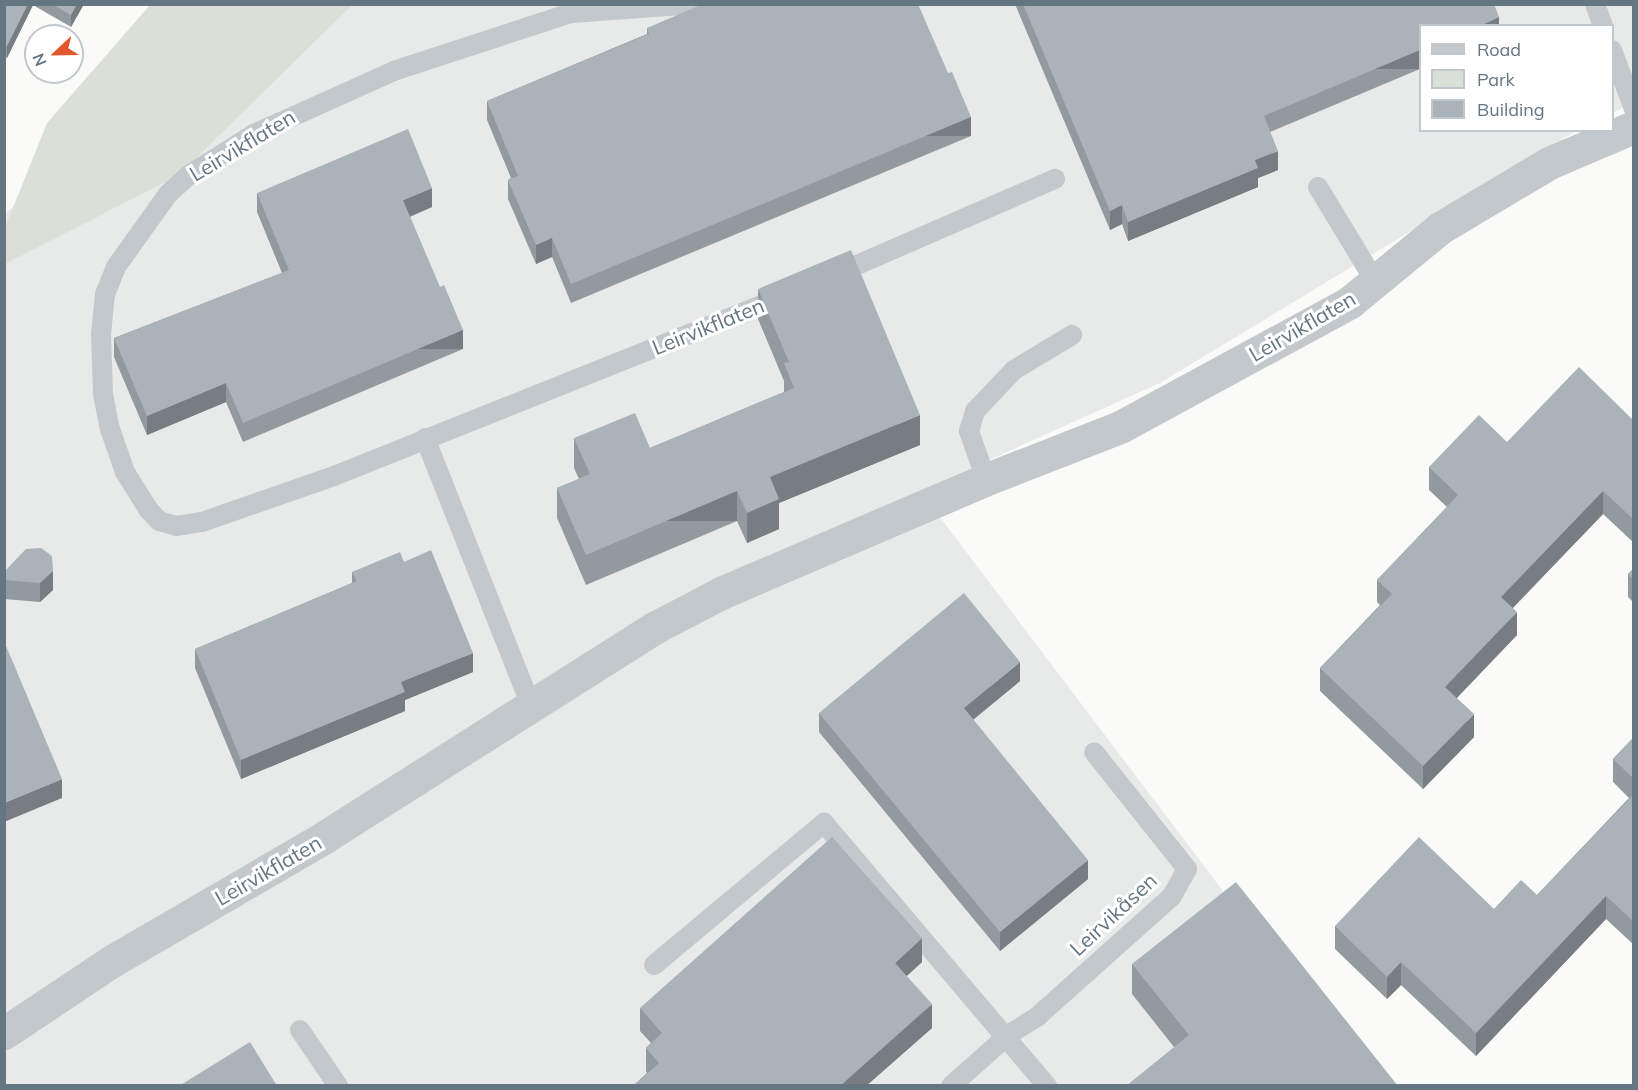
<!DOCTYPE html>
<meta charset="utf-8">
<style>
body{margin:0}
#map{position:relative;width:1638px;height:1090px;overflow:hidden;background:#fafaf8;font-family:Mulish,sans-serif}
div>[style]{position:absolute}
.built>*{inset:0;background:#e8e9e9}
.green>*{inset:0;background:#dadfd7}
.lane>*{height:20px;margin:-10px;padding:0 10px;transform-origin:10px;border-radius:10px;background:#c3c8cc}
.street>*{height:33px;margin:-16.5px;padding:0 16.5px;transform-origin:16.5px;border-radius:16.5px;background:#c3c8cc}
.wall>*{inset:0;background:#929a9f}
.shaded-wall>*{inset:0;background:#777d82;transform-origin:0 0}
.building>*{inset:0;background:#aab3b9}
span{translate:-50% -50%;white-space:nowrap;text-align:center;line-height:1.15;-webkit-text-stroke:6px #fff;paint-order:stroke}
.street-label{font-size:21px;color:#657683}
.frame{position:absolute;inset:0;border:6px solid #657683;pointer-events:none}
.legend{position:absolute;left:1419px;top:24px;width:195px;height:108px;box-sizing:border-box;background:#fff;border:2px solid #c1c8cd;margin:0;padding:8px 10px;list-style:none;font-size:18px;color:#657683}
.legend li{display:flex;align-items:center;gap:12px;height:30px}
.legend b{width:30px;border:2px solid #c1c8cd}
.north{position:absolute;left:24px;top:24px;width:60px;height:60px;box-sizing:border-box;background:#fff;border:2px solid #c1c8cd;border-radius:50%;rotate:248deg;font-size:16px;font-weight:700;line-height:24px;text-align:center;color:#657683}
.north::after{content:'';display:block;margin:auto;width:21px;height:27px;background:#e4572e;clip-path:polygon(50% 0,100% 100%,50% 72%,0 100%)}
</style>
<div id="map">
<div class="built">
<div style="clip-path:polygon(274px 5px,1633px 5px,1633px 102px,1613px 113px,1612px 26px,1420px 26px,1420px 130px,1576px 131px,1160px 383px,920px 491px,1370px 1085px,5px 1085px,4px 214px)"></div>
</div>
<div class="green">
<div style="clip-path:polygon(150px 5px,352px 5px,179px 175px,5px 264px,4px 230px,47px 123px)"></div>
</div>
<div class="lane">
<div style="left:695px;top:4px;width:124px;rotate:175.8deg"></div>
<div style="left:571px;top:13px;width:186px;rotate:161.9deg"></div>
<div style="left:394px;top:71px;width:154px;rotate:155.8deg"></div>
<div style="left:254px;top:134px;width:77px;rotate:147.8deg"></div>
<div style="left:189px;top:175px;width:28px;rotate:138deg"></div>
<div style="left:168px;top:194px;width:90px;rotate:125.5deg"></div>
<div style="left:116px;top:267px;width:29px;rotate:112deg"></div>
<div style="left:105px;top:294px;width:40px;rotate:95.7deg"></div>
<div style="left:101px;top:334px;width:60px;rotate:88.1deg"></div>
<div style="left:103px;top:394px;width:36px;rotate:79deg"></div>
<div style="left:110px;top:429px;width:46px;rotate:70.8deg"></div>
<div style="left:125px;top:472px;width:44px;rotate:58.1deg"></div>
<div style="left:148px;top:509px;width:16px;rotate:47deg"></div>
<div style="left:159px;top:521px;width:18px;rotate:16deg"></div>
<div style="left:176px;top:526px;width:26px;rotate:-9deg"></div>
<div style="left:202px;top:522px;width:140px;rotate:-19.2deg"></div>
<div style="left:334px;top:476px;width:482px;rotate:-21.8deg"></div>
<div style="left:1595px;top:4px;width:23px;rotate:70deg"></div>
<div style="left:1612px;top:50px;width:63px;rotate:69.6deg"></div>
<div style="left:1318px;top:187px;width:110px;rotate:58.8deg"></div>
<div style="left:834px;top:275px;width:241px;rotate:-23.5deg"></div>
<div style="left:425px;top:438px;width:288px;rotate:68.4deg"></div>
<div style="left:986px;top:480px;width:52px;rotate:-109.1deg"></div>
<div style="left:969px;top:431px;width:21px;rotate:-73deg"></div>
<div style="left:975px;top:411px;width:57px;rotate:-46.4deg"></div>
<div style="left:1014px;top:370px;width:68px;rotate:-31.1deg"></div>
<div style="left:654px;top:965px;width:222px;rotate:-39.9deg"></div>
<div style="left:824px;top:823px;width:345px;rotate:49.7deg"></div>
<div style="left:300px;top:1030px;width:68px;rotate:55.8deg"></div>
<div style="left:951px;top:1086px;width:76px;rotate:-41.8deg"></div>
<div style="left:1008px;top:1035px;width:36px;rotate:-32deg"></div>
<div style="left:1038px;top:1016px;width:180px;rotate:-41.8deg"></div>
<div style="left:1172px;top:896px;width:31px;rotate:-61deg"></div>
<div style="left:1187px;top:869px;width:149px;rotate:-128.5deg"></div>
</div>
<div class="street">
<div style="left:4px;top:1033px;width:130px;rotate:-33.7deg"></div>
<div style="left:112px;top:961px;width:244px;rotate:-30.2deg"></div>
<div style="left:323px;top:838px;width:392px;rotate:-32.4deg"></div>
<div style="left:654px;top:628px;width:76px;rotate:-27.6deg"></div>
<div style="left:721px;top:593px;width:284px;rotate:-23.2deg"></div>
<div style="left:982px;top:481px;width:150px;rotate:-21.4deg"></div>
<div style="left:1122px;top:426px;width:260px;rotate:-28.5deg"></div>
<div style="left:1350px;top:302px;width:117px;rotate:-39.4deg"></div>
<div style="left:1440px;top:228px;width:127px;rotate:-30.8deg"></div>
<div style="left:1549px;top:163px;width:92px;rotate:-23deg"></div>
</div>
<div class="wall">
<div style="clip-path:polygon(4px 4px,84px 4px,71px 27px,33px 5px,7px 58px,4px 58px)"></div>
<div style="clip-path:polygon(1015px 4px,1494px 4px,1499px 26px,1420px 26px,1420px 69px,1270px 132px,1278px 170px,1258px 178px,1258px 187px,1128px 241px,1122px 224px,1110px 230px)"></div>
<div style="clip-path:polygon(647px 28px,971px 136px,571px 303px,552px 257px,536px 264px,508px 199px,508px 180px,511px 178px,487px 120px,487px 101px,647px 34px)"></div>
<div style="clip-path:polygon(257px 193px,432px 207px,410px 217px,463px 349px,243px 442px,226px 402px,147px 435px,114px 357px,114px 338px,282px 273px,257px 212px)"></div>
<div style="clip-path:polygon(758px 289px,920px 445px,779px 503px,779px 529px,747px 543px,737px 521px,586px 585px,557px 518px,557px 488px,579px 479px,574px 468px,574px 438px,650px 448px,784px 392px,784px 381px,758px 319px)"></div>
<div style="clip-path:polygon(1634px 417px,1634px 543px,1603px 514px,1513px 608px,1517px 635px,1457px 698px,1474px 737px,1423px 789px,1320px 691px,1320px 668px,1380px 605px,1377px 602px,1377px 580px,1447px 507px,1429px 490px,1429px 467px,1507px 442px,1632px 419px)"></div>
<div style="clip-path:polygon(404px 562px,473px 672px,405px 700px,405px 711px,241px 779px,195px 668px,195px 649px,352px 583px,352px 572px)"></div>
<div style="clip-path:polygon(1634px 568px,1634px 603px,1628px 597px,1628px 574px)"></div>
<div style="clip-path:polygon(53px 571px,53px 590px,40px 602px,4px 599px,4px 572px)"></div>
<div style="clip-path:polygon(1020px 681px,973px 720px,1088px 879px,1000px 951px,819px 732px,819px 713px)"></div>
<div style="clip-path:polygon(1634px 737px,1634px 945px,1606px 919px,1476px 1056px,1401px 985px,1387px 999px,1335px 949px,1335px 926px,1494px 909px,1537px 895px,1629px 798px,1613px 782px,1613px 759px)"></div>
<div style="clip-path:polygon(922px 962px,906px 976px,932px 1028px,866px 1086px,633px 1086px,647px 1073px,646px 1071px,646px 1048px,651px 1043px,640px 1031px,640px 1008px)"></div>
<div style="clip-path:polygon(1132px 964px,1398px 1086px,1174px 1047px,1132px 994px)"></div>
</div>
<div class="shaded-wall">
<div style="clip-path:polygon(28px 4px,33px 4px,33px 5px,7px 58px,7px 46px)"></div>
<div style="clip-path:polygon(77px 4px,84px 4px,71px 27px,71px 15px)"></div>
<div style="clip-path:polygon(1499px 17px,1499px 26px,1480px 26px)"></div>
<div style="left:1420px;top:50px;width:19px;height:169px;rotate:90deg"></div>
<div style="left:971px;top:117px;width:19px;height:433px;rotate:90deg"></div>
<div style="clip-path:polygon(1278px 151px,1278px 170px,1258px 178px,1258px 187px,1128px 241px,1128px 222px,1255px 160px)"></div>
<div style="clip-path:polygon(432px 188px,432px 207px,403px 219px,403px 200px)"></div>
<div style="clip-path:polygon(1122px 205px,1122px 224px,1110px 230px,1110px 211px)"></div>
<div style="clip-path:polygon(552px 238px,552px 257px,536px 264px,536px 245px)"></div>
<div style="left:463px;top:330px;width:19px;height:239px;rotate:90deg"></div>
<div style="clip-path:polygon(226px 383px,226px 402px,147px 435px,147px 416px)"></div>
<div style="clip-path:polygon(920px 415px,920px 445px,779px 503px,779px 529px,747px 543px,747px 513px,770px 477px)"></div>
<div style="left:737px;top:491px;width:30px;height:164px;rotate:90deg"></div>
<div style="clip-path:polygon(1603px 491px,1603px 514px,1501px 620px,1501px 597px)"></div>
<div style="clip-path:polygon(53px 571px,53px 590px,40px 602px,40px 583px)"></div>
<div style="clip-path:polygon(1517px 612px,1517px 635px,1445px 710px,1445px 687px)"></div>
<div style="clip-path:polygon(473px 653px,473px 672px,405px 700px,405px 711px,241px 779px,241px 760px,401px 682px)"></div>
<div style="clip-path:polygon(1020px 662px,1020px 681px,964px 727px,964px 708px)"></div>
<div style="clip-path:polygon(1474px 714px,1474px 737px,1423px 789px,1423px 766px)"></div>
<div style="clip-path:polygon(62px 779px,62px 798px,4px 822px,4px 803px)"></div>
<div style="clip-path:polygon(1088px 860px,1088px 879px,1000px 951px,1000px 932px)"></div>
<div style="clip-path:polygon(1606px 896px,1606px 919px,1476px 1056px,1476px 1033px)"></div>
<div style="clip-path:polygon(922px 938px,922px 962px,895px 987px,895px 963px)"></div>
<div style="clip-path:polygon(1401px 962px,1401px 985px,1387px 999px,1387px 977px)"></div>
<div style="clip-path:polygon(932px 1004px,932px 1028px,866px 1086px,840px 1086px)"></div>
</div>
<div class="building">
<div style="clip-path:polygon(4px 4px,28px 4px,7px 46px,4px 46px)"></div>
<div style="clip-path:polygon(52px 4px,77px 4px,71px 15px)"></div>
<div style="clip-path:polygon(703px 4px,918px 4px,948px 73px,952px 72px,971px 117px,571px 284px,552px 238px,536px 245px,508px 180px,518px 176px,487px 101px,649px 34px,647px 28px)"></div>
<div style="clip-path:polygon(1023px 4px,1494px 4px,1499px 17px,1480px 26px,1420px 26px,1420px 50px,1264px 116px,1278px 151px,1255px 160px,1258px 168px,1128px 222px,1122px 205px,1110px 211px)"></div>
<div style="clip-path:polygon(408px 129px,432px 188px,403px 200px,440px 287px,444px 285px,463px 330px,243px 423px,226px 383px,147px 416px,114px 338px,289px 270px,257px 193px)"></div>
<div style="clip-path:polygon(851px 250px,920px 415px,770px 477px,779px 499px,747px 513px,737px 491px,586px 555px,557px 488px,590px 474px,574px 438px,635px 413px,650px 448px,794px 388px,784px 363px,789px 362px,758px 289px)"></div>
<div style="clip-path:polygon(1579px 367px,1632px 419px,1634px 417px,1634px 520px,1603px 491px,1501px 597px,1517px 612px,1445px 687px,1474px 714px,1423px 766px,1320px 668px,1392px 594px,1377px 580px,1458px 495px,1429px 467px,1479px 415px,1507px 442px)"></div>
<div style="clip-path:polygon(41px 548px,52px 556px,53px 571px,40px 583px,4px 580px,4px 572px,26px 549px)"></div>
<div style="clip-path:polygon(431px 550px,473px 653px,401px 682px,405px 692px,241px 760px,195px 649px,357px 581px,352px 572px,400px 552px,404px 562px)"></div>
<div style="clip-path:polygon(1634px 568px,1634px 580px,1628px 574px)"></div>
<div style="clip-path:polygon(964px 593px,1020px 662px,964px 708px,1088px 860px,1000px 932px,819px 713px)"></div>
<div style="clip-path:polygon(4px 641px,62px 779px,4px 803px)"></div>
<div style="clip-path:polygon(1634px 737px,1634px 779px,1613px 759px)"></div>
<div style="clip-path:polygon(1634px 794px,1634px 922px,1606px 896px,1476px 1033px,1401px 962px,1387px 977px,1335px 926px,1419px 837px,1494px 909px,1521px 880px,1537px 895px)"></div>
<div style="clip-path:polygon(832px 837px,922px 938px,895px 963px,932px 1004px,840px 1086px,633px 1086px,659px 1063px,646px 1048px,662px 1033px,640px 1008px)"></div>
<div style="clip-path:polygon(1236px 882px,1398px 1086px,1126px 1086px,1189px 1035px,1132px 964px)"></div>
<div style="clip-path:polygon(250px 1042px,277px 1086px,179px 1086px)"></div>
</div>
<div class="street-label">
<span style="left:242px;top:145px;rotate:-31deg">Leirvikflaten</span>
<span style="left:708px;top:326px;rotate:-22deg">Leirvikflaten</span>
<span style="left:1302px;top:326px;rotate:-30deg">Leirvikflaten</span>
<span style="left:268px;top:870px;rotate:-30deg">Leirvikflaten</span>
<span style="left:1113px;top:914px;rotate:-43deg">Leirvikåsen</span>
</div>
<div class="frame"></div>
<ul class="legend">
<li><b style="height:8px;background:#c3c8cc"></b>Road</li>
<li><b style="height:16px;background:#dadfd7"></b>Park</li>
<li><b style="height:16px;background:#aab3b9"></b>Building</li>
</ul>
<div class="north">N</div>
</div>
